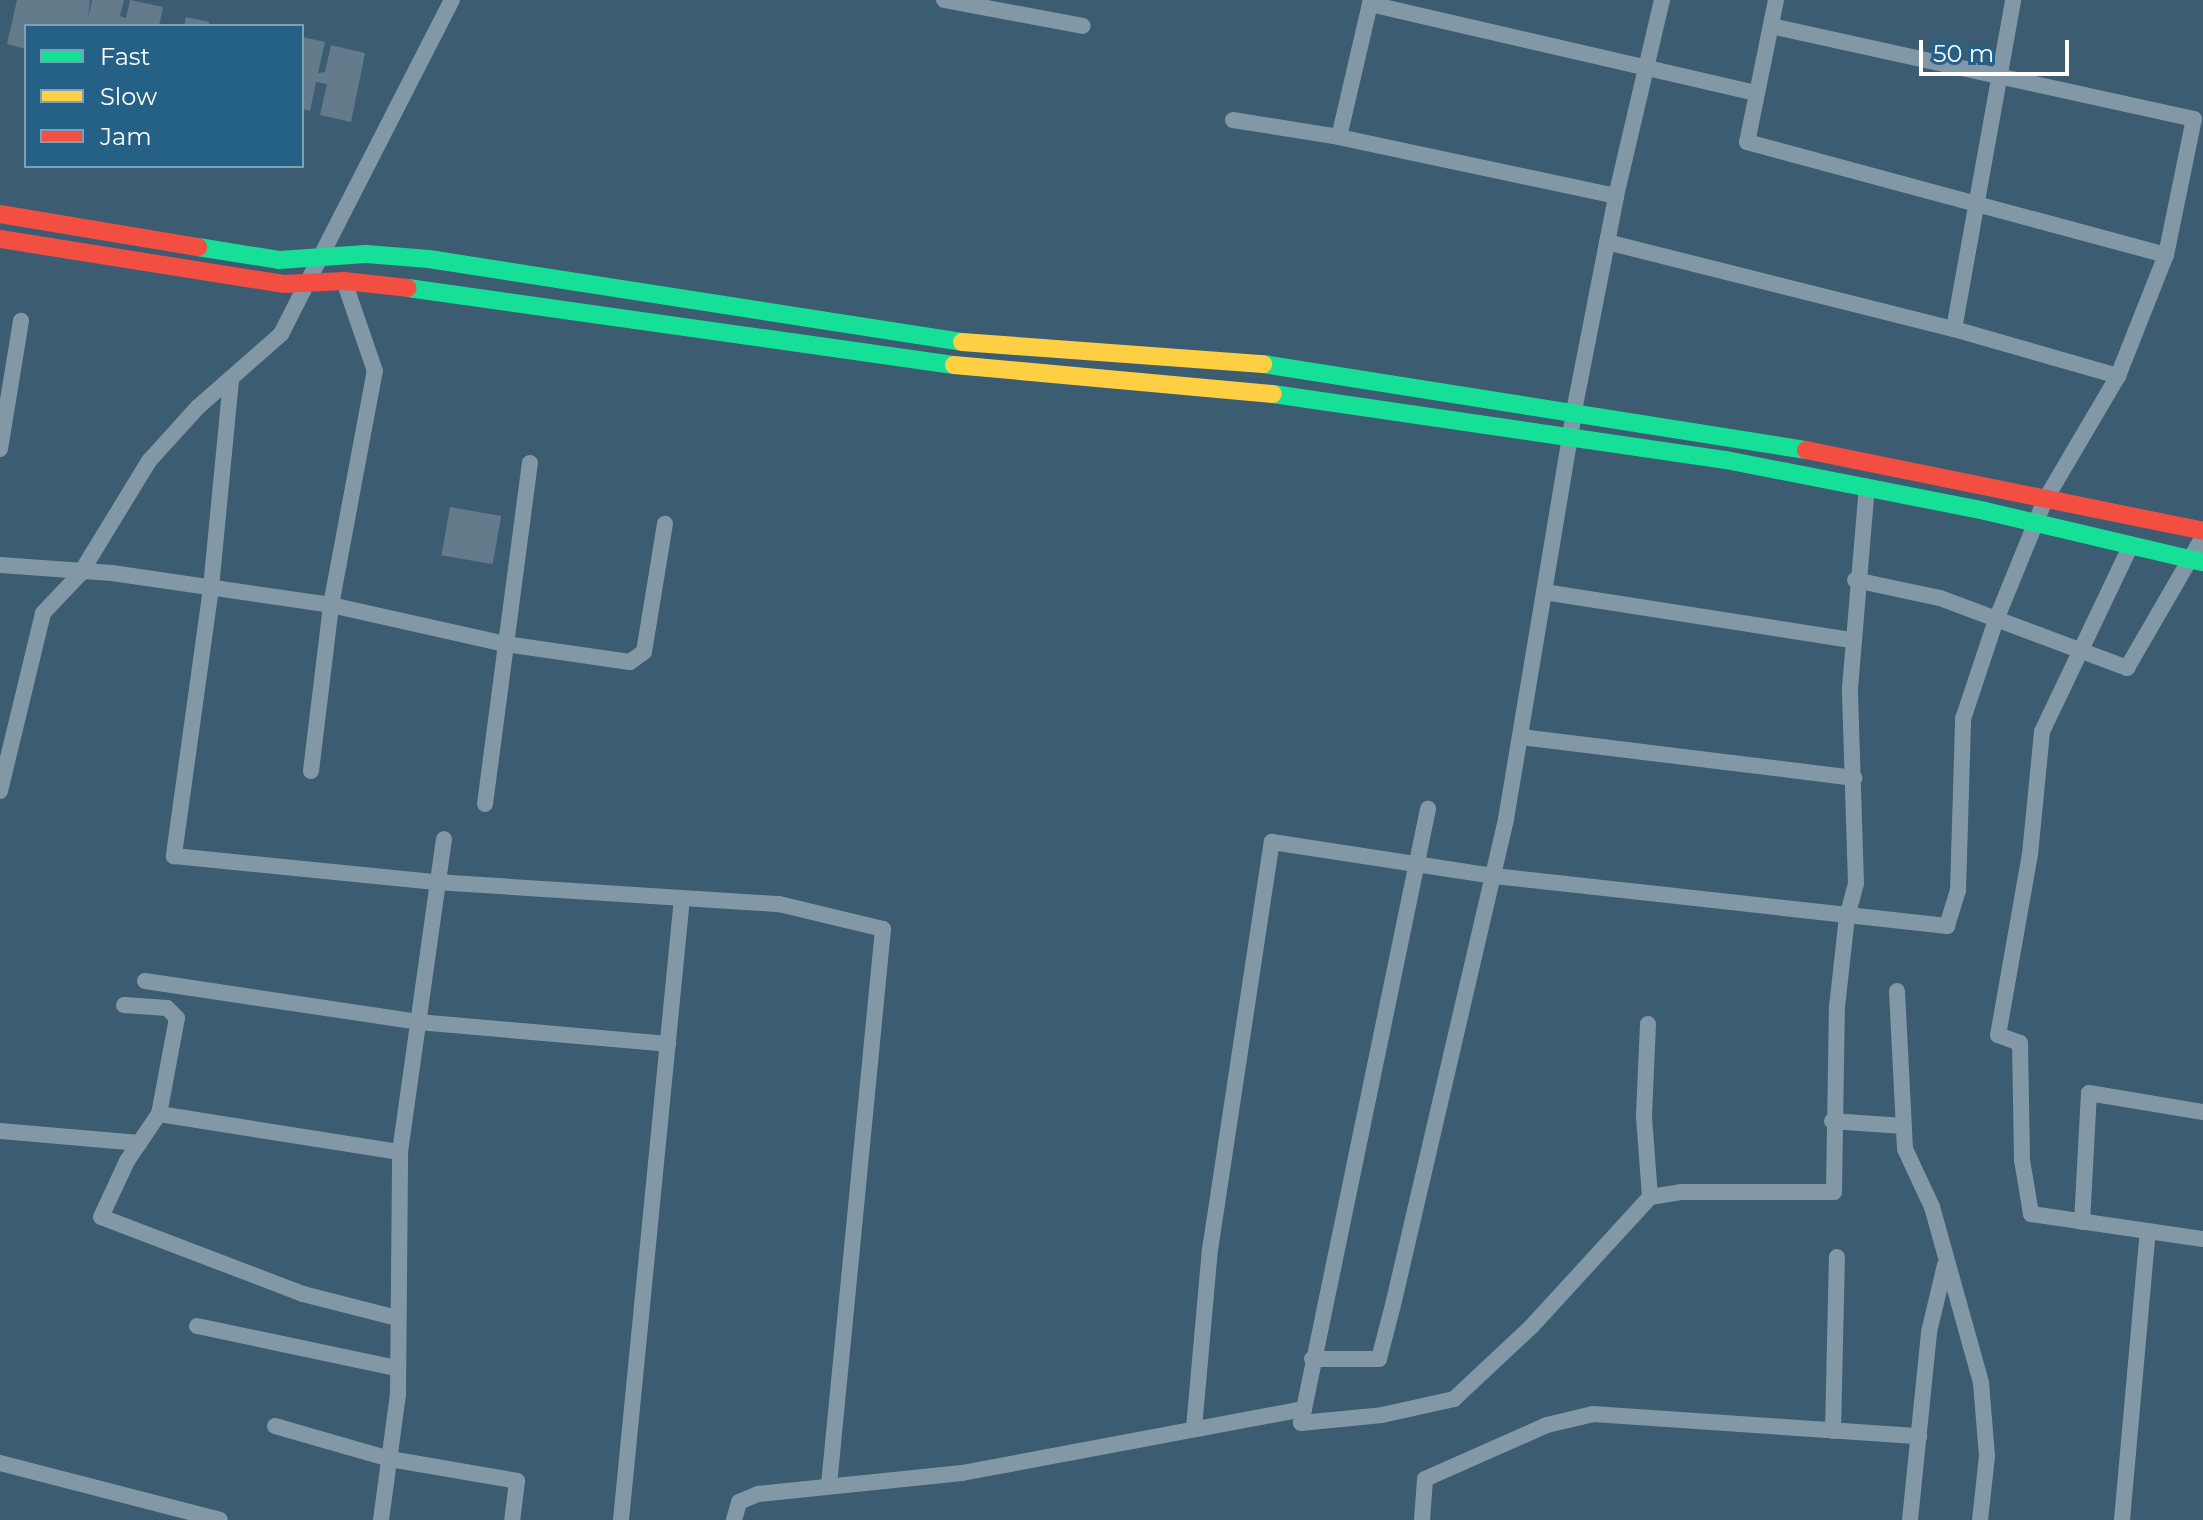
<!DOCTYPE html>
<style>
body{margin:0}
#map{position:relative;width:2203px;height:1520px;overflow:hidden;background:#3b5c71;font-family:Montserrat,sans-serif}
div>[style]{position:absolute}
.building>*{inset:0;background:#637b8b;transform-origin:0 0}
.street>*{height:16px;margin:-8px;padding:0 8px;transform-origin:8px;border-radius:8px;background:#8298a6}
.fast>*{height:18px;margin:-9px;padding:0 9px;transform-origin:9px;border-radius:9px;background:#16e098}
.slow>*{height:18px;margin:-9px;padding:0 9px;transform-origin:9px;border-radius:9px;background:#ffcf43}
.jam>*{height:18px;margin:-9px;padding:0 9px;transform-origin:9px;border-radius:9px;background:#f24e42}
span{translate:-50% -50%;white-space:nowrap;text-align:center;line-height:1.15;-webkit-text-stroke:8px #256087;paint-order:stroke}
.legend{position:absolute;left:24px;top:24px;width:280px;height:144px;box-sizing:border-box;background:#256087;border:2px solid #7ca0b7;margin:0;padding:10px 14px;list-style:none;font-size:24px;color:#fff}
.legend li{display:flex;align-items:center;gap:16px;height:40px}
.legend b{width:40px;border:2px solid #7ca0b7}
.scale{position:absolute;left:1919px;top:40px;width:150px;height:36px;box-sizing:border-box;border:4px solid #fff;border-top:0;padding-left:10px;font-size:24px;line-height:28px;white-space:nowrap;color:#fff;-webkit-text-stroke:6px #256087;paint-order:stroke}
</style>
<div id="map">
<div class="building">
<div style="clip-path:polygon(17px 0,90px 0,88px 18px,92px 0,124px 0,120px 16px,126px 18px,130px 0,163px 7px,159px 26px,26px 26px,26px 49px,7px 44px)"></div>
<div style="clip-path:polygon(186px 17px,209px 22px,209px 26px,184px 26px)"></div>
<div style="clip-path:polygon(302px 37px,325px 42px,318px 73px,325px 72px,331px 45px,365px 53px,351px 122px,320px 115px,327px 84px,316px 82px,310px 111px,302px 109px)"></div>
<div style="left:450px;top:507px;width:52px;height:49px;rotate:10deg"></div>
</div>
<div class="street">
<div style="left:944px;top:0;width:141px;rotate:10.6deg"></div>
<div style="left:1776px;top:0;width:145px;rotate:101.5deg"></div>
<div style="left:1747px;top:142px;width:434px;rotate:15.1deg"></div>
<div style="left:1233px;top:120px;width:107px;rotate:9.1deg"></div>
<div style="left:1616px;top:196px;width:283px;rotate:-168deg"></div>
<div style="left:1339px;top:137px;width:137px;rotate:-76.9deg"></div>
<div style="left:1370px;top:4px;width:397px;rotate:13deg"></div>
<div style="left:1607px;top:242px;width:358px;rotate:14.1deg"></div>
<div style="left:1954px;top:329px;width:171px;rotate:16deg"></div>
<div style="left:1954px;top:329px;width:334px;rotate:-79.8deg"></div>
<div style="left:231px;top:380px;width:209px;rotate:95.5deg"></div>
<div style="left:211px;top:588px;width:271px;rotate:97.9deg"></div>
<div style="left:174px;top:856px;width:263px;rotate:5.7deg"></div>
<div style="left:436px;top:882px;width:344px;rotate:3.7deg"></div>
<div style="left:779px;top:904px;width:107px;rotate:13.5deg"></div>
<div style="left:883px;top:929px;width:559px;rotate:95.55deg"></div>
<div style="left:0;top:449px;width:130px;rotate:-80.7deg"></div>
<div style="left:2131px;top:545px;width:207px;rotate:115.5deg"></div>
<div style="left:2042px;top:732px;width:123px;rotate:95.6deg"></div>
<div style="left:2030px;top:854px;width:184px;rotate:100deg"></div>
<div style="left:1998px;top:1035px;width:23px;rotate:20deg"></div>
<div style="left:2020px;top:1043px;width:117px;rotate:89deg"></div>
<div style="left:2022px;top:1160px;width:55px;rotate:80.5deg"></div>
<div style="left:2031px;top:1214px;width:174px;rotate:8.3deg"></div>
<div style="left:0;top:565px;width:112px;rotate:4.1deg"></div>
<div style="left:112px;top:573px;width:221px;rotate:8.3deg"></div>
<div style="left:331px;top:605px;width:178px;rotate:12.6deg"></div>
<div style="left:505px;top:644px;width:126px;rotate:8.2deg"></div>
<div style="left:630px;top:662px;width:17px;rotate:-36deg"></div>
<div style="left:644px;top:652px;width:130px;rotate:-80.7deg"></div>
<div style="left:1855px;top:580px;width:87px;rotate:12deg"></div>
<div style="left:1940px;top:598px;width:200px;rotate:20.5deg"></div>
<div style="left:2127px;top:668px;width:151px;rotate:-59.9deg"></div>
<div style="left:1544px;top:592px;width:312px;rotate:8.9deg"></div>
<div style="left:1521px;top:737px;width:336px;rotate:7deg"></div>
<div style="left:311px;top:771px;width:167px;rotate:-83.1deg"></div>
<div style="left:331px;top:605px;width:238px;rotate:-79.4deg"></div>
<div style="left:375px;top:371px;width:95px;rotate:-109deg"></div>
<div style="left:0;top:791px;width:183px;rotate:-76.4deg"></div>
<div style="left:43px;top:613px;width:54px;rotate:-46.5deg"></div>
<div style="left:80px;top:574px;width:132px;rotate:-58.6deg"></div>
<div style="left:149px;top:461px;width:73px;rotate:-47.8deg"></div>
<div style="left:198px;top:407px;width:111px;rotate:-41.3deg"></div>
<div style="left:281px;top:334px;width:375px;rotate:-62.9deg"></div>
<div style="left:485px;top:804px;width:344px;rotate:-82.5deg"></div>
<div style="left:145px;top:981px;width:276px;rotate:8.5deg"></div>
<div style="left:418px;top:1022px;width:251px;rotate:5deg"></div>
<div style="left:1897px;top:991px;width:158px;rotate:87.1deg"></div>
<div style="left:1905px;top:1149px;width:64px;rotate:65deg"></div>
<div style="left:1932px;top:1207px;width:183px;rotate:74.4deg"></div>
<div style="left:1981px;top:1383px;width:73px;rotate:85.3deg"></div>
<div style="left:1987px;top:1456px;width:64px;rotate:96.2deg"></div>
<div style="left:124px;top:1005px;width:43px;rotate:4deg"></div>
<div style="left:167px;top:1008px;width:14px;rotate:45deg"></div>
<div style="left:177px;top:1018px;width:98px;rotate:100.6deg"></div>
<div style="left:1648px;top:1024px;width:93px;rotate:92.5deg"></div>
<div style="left:1644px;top:1117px;width:80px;rotate:85.7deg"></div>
<div style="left:1832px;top:1121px;width:71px;rotate:4deg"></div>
<div style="left:0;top:1131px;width:140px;rotate:4.9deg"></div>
<div style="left:2082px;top:1222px;width:129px;rotate:-86.9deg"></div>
<div style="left:2089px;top:1093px;width:116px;rotate:9.5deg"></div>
<div style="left:397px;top:1318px;width:97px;rotate:-165.7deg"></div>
<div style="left:303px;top:1294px;width:216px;rotate:-159.1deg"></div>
<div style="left:101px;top:1217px;width:62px;rotate:-65.1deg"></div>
<div style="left:127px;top:1161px;width:57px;rotate:-55.8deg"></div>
<div style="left:159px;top:1114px;width:244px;rotate:9deg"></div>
<div style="left:197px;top:1326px;width:204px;rotate:11.9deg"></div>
<div style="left:1312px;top:1359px;width:67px"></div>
<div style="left:1379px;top:1359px;width:56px;rotate:-75.5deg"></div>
<div style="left:1393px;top:1305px;width:499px;rotate:-76.9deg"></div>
<div style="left:1506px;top:819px;width:414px;rotate:-80.5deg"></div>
<div style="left:1574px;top:411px;width:219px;rotate:-78.9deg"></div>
<div style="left:1616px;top:196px;width:201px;rotate:-76.8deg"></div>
<div style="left:1304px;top:1409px;width:14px;rotate:102deg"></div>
<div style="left:1301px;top:1423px;width:81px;rotate:-5.6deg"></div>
<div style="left:1382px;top:1415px;width:74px;rotate:-12.5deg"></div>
<div style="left:1454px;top:1399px;width:105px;rotate:-43.1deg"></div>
<div style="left:1531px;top:1327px;width:176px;rotate:-47.5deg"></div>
<div style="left:1650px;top:1197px;width:31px;rotate:-9deg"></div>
<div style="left:1681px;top:1192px;width:153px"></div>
<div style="left:1834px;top:1192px;width:185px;rotate:-89.1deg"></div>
<div style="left:1837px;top:1007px;width:91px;rotate:-83.7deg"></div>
<div style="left:1847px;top:917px;width:34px;rotate:-75deg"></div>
<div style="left:1856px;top:884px;width:196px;rotate:-91.8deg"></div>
<div style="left:1850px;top:688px;width:202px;rotate:-85.2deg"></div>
<div style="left:275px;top:1426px;width:120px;rotate:16deg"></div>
<div style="left:390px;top:1459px;width:129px;rotate:9.8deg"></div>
<div style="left:517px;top:1481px;width:39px;rotate:97deg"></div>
<div style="left:1194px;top:1428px;width:179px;rotate:-84.9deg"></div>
<div style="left:1210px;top:1250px;width:413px;rotate:-81.4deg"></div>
<div style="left:1272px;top:842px;width:225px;rotate:8.7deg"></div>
<div style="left:1494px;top:876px;width:456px;rotate:6.3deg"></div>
<div style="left:1947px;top:926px;width:37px;rotate:-73deg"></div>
<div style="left:1958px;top:891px;width:172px;rotate:-88.3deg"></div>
<div style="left:1963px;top:719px;width:104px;rotate:-71.6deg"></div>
<div style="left:1996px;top:620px;width:130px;rotate:-67.8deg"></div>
<div style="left:2045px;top:500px;width:144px;rotate:-59.5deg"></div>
<div style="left:2118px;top:376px;width:130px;rotate:-68.4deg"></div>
<div style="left:2166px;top:255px;width:139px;rotate:-78.4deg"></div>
<div style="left:2194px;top:119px;width:433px;rotate:-167.6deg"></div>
<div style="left:1833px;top:1431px;width:174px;rotate:-88.7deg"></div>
<div style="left:0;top:1463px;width:227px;rotate:14.5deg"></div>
<div style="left:381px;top:1520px;width:126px;rotate:-82.3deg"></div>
<div style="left:398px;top:1395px;width:243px;rotate:-89.5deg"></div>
<div style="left:400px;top:1152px;width:316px;rotate:-82deg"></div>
<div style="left:621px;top:1520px;width:625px;rotate:-84.4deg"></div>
<div style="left:734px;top:1520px;width:19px;rotate:-74deg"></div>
<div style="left:739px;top:1502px;width:21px;rotate:-23deg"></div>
<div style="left:758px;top:1494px;width:205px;rotate:-5.9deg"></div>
<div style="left:962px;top:1473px;width:348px;rotate:-10.6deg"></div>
<div style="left:1304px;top:1409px;width:613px;rotate:-78.32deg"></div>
<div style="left:1422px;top:1520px;width:41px;rotate:-85.8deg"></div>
<div style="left:1425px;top:1479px;width:133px;rotate:-23.9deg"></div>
<div style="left:1547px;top:1425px;width:47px;rotate:-13.4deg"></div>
<div style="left:1593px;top:1414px;width:327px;rotate:3.9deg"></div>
<div style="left:1910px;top:1520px;width:189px;rotate:-84.2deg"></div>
<div style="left:1929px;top:1332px;width:69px;rotate:-76.6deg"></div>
<div style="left:2122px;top:1520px;width:290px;rotate:-84.9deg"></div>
</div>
<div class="fast">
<div style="left:198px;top:247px;width:82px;rotate:9.1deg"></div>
<div style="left:279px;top:260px;width:87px;rotate:-3.9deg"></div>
<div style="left:366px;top:254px;width:63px;rotate:4.5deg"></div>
<div style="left:429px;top:259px;width:539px;rotate:8.85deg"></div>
<div style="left:408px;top:288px;width:551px;rotate:8.03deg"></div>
<div style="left:1263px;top:364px;width:550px;rotate:9deg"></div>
<div style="left:1273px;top:394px;width:458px;rotate:8.3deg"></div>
<div style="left:1726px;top:460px;width:264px;rotate:11.1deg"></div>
<div style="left:1985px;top:511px;width:224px;rotate:13.2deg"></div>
</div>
<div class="slow">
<div style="left:962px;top:342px;width:302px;rotate:4.2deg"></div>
<div style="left:954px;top:365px;width:320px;rotate:5.2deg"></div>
</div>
<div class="jam">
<div style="left:0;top:214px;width:201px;rotate:9.5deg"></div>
<div style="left:0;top:239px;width:287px;rotate:9deg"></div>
<div style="left:283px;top:284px;width:61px;rotate:-2.8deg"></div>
<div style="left:344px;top:281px;width:64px;rotate:6.2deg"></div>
<div style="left:1806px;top:450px;width:405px;rotate:11.5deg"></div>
</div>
<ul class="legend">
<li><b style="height:10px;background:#16e098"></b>Fast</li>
<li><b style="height:10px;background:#ffcf43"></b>Slow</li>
<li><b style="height:10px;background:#f24e42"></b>Jam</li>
</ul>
<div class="scale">50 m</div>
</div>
